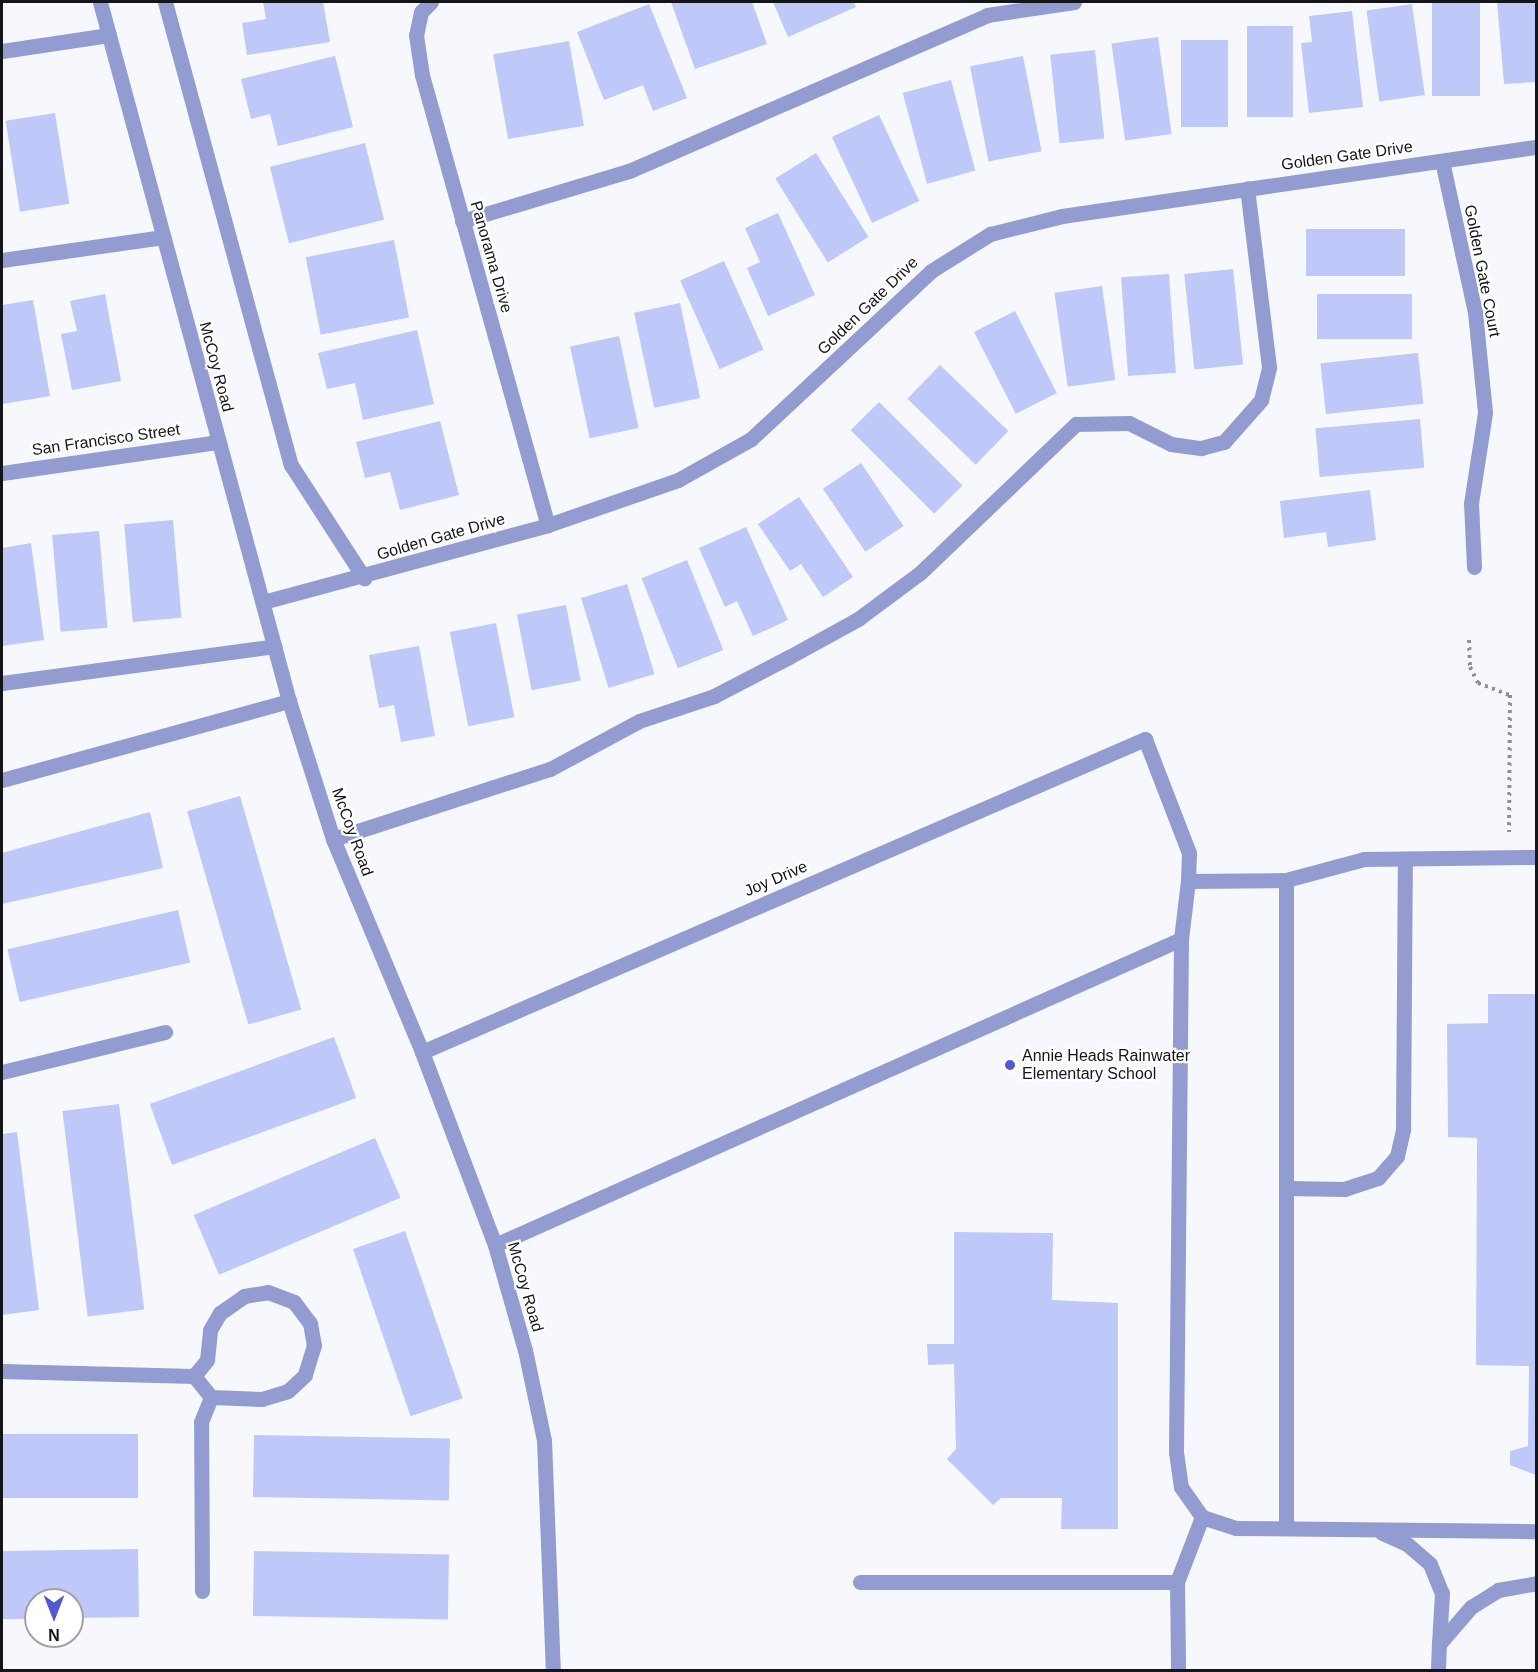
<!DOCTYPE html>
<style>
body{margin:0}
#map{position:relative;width:1538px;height:1672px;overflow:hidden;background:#f7f8fd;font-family:Helvetica,sans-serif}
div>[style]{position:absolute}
.building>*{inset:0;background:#bec8f9;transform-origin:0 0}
.path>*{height:4px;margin-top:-2px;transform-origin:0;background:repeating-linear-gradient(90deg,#8f9095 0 3px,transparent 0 7.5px)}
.service>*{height:15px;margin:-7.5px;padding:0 7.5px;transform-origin:7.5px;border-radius:7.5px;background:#929cd1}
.minor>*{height:15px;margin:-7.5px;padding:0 7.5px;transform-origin:7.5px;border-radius:7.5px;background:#929cd1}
.tertiary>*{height:15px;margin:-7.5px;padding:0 7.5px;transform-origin:7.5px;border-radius:7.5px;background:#929cd1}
.dots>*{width:16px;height:16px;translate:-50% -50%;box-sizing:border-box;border:3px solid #fff;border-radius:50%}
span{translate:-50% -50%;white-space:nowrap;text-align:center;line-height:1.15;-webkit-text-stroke:4.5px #fff;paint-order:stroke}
.street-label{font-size:16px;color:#141519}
.poi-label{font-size:16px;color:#141519}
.left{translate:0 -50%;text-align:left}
.frame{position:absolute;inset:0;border:3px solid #141519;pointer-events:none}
.north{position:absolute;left:24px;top:1588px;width:60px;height:60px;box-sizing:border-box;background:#fff;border:2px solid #a1a1a3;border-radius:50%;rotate:180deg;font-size:16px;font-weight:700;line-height:24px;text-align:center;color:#141519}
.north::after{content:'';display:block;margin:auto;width:21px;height:27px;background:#5458cf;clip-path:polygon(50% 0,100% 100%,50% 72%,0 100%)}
</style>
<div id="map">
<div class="building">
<div style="clip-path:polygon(263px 2px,323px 2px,330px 42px,247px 55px,242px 23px,266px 19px)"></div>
<div style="clip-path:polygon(671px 2px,752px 2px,767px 44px,695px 69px)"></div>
<div style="clip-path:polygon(773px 2px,854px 2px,856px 7px,788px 37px)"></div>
<div style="left:1432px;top:2px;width:48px;height:94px"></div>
<div style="clip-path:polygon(1497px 2px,1536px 2px,1536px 82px,1504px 84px)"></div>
<div style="clip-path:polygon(649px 4px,687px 98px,653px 111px,643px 85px,604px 100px,577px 32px)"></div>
<div style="left:1412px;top:4px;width:92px;height:46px;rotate:82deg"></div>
<div style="clip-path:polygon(1352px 11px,1363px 107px,1309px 113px,1301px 43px,1312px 42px,1309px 16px)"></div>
<div style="left:1247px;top:26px;width:46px;height:91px"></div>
<div style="left:1158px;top:37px;width:98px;height:47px;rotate:82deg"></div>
<div style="left:1181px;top:40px;width:47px;height:87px"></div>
<div style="left:569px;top:41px;width:86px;height:77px;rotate:80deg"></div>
<div style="left:1095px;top:50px;width:89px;height:45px;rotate:84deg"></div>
<div style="clip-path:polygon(335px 56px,353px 127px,278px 146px,270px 114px,251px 119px,241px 79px)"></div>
<div style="left:1023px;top:56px;width:97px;height:54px;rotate:79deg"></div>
<div style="left:951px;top:80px;width:94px;height:50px;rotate:75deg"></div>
<div style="left:55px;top:113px;width:92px;height:50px;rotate:81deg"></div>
<div style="left:879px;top:115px;width:95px;height:52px;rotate:65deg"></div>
<div style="left:365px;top:143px;width:79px;height:98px;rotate:76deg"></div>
<div style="left:816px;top:153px;width:99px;height:48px;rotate:58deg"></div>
<div style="clip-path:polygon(778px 213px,815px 295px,768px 316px,747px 268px,760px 262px,745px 228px)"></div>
<div style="left:1306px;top:229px;width:99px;height:47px"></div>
<div style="left:394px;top:240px;width:79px;height:90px;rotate:79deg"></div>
<div style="left:724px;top:261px;width:97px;height:48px;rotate:66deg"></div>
<div style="left:1233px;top:269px;width:96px;height:49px;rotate:84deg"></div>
<div style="left:1169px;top:274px;width:99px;height:48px;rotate:86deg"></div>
<div style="left:1102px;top:286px;width:95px;height:48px;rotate:82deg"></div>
<div style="clip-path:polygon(105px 294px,121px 381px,72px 390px,61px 334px,77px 331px,70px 301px)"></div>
<div style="left:1317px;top:294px;width:95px;height:45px"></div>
<div style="clip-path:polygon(33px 300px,50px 396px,3px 404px,2px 305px)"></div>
<div style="left:680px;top:303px;width:97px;height:47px;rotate:78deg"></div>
<div style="left:1015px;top:311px;width:92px;height:46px;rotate:63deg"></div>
<div style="clip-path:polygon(417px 330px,434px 404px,363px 420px,355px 383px,327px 389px,318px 353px)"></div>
<div style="left:619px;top:336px;width:94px;height:50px;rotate:78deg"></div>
<div style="left:1418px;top:353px;width:51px;height:98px;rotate:84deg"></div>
<div style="left:940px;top:365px;width:95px;height:47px;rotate:44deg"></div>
<div style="left:879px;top:402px;width:118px;height:40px;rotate:45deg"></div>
<div style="left:1420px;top:419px;width:49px;height:105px;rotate:85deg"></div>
<div style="clip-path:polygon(440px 421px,459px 495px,400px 510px,390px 472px,365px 478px,356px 442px)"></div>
<div style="left:861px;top:463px;width:76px;height:46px;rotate:56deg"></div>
<div style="clip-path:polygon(1370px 490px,1376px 540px,1328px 547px,1326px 532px,1284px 538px,1280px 501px)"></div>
<div style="clip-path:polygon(799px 497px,853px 577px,823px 597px,801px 564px,790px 571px,758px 524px)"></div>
<div style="left:173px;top:520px;width:98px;height:49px;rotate:85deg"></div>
<div style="clip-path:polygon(746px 527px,788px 620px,753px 636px,737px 601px,725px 607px,699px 548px)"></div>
<div style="left:99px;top:531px;width:97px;height:47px;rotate:85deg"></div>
<div style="clip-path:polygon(31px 543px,44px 640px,2px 646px,2px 548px)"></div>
<div style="left:687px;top:560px;width:97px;height:49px;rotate:68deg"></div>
<div style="left:627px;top:584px;width:94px;height:48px;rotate:73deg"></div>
<div style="left:566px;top:605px;width:77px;height:50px;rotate:79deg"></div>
<div style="left:496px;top:623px;width:96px;height:47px;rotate:79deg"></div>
<div style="clip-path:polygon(419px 646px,435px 736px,401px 742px,394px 705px,379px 708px,369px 655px)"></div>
<div style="left:240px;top:796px;width:222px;height:55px;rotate:74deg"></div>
<div style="clip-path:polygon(150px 812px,163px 868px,2px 904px,2px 853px)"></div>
<div style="left:178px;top:910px;width:54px;height:175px;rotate:77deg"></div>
<div style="clip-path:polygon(1488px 994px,1536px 994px,1536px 1475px,1510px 1465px,1510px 1451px,1528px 1446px,1529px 1366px,1476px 1365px,1477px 1138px,1448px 1137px,1447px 1024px,1488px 1023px)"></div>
<div style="left:334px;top:1037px;width:65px;height:196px;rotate:70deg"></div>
<div style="left:119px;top:1104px;width:207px;height:57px;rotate:83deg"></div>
<div style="clip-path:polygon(17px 1132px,39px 1310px,2px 1315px,2px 1134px)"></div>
<div style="left:375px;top:1138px;width:65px;height:197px;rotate:67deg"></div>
<div style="left:405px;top:1231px;width:177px;height:55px;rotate:71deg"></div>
<div style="clip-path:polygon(954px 1232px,1053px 1233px,1052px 1300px,1118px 1303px,1118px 1529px,1061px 1529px,1062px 1498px,1001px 1498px,993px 1505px,947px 1459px,956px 1449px,954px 1364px,928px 1365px,927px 1344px,954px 1344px)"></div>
<div style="left:2px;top:1434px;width:136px;height:64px"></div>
<div style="left:254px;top:1435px;width:196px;height:62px;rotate:1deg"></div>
<div style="clip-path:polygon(138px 1549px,139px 1617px,72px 1618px,72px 1600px,36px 1600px,36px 1619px,2px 1619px,2px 1551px)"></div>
<div style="left:254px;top:1551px;width:195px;height:65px;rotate:1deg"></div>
</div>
<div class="path">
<div style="left:1469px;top:640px;width:27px;rotate:88deg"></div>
<div style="left:1470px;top:667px;width:18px;rotate:63deg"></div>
<div style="left:1478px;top:683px;width:34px;rotate:21deg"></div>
<div style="left:1510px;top:695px;width:137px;rotate:90.4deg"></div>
</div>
<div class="service">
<div style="left:165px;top:2px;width:480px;rotate:74.8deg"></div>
<div style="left:291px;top:465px;width:135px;rotate:57.1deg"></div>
<div style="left:462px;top:221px;width:174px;rotate:-16.7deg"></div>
<div style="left:629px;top:171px;width:391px;rotate:-23.5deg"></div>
<div style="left:987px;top:15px;width:88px;rotate:-8.5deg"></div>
<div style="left:2px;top:260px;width:163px;rotate:-8.1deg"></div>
<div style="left:2px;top:683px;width:275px;rotate:-7.7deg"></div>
<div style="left:1145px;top:739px;width:122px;rotate:68.9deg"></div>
<div style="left:1189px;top:853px;width:28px;rotate:92deg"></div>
<div style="left:1188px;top:881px;width:98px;rotate:-0.6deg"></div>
<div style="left:1286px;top:880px;width:81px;rotate:-15.1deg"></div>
<div style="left:1364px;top:859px;width:172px;rotate:-0.7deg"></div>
<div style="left:2px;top:780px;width:298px;rotate:-15.4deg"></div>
<div style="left:333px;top:839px;width:228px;rotate:-17.9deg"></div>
<div style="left:550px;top:769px;width:101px;rotate:-28.3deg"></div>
<div style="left:639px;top:721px;width:79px;rotate:-18.4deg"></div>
<div style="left:714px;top:696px;width:85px;rotate:-27.5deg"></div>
<div style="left:789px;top:657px;width:79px;rotate:-28.8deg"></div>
<div style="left:858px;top:619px;width:77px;rotate:-36.6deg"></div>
<div style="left:920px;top:573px;width:216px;rotate:-43.7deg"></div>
<div style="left:1076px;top:424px;width:53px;rotate:-1.1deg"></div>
<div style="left:1129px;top:423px;width:47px;rotate:26.6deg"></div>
<div style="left:1171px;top:444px;width:30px;rotate:8deg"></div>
<div style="left:1201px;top:448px;width:24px;rotate:-15deg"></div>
<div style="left:1224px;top:442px;width:56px;rotate:-48.6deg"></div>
<div style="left:1261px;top:400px;width:34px;rotate:-76deg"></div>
<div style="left:1269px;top:367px;width:180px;rotate:-97deg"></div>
<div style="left:1286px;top:880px;width:648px;rotate:90deg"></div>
<div style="left:1188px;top:881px;width:58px;rotate:96.9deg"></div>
<div style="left:1181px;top:939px;width:513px;rotate:90.56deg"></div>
<div style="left:1176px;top:1452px;width:35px;rotate:82deg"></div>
<div style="left:1181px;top:1487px;width:37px;rotate:55deg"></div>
<div style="left:1202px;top:1517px;width:36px;rotate:18deg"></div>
<div style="left:1236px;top:1528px;width:300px;rotate:0.6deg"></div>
<div style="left:2px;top:1072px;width:168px;rotate:-13.8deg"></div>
<div style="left:1286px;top:1188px;width:58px;rotate:1deg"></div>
<div style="left:1344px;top:1189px;width:36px;rotate:-18deg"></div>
<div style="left:1378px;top:1178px;width:29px;rotate:-49deg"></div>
<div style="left:1397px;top:1156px;width:28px;rotate:-77deg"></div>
<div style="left:1403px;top:1129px;width:270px;rotate:-89.6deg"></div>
<div style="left:495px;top:1245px;width:751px;rotate:-24.04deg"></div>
<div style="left:2px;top:1371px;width:192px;rotate:1.5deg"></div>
<div style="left:194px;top:1376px;width:27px;rotate:51deg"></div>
<div style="left:194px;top:1376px;width:21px;rotate:-51deg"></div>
<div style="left:207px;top:1360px;width:30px;rotate:-84deg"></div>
<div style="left:210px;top:1330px;width:20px;rotate:-60deg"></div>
<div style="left:220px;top:1313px;width:29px;rotate:-35deg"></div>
<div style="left:244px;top:1296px;width:24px;rotate:-9deg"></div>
<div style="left:268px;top:1292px;width:28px;rotate:21deg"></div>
<div style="left:294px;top:1302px;width:26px;rotate:53deg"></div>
<div style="left:310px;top:1323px;width:22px;rotate:80deg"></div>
<div style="left:314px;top:1345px;width:31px;rotate:107deg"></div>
<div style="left:305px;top:1375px;width:23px;rotate:137deg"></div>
<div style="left:288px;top:1391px;width:27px;rotate:163deg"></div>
<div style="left:262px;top:1399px;width:51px;rotate:-177.8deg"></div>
<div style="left:1382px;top:1533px;width:27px;rotate:24deg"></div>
<div style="left:1407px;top:1544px;width:30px;rotate:41deg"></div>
<div style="left:1430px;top:1564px;width:31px;rotate:68deg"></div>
<div style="left:1442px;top:1593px;width:51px;rotate:93.4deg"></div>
<div style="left:860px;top:1582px;width:317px"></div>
<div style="left:1177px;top:1582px;width:70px;rotate:-69deg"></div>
<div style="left:1177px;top:1582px;width:88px;rotate:89.3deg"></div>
<div style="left:202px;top:1591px;width:169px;rotate:-90.3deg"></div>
<div style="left:201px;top:1422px;width:27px;rotate:-68deg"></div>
<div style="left:1438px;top:1670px;width:26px;rotate:-88deg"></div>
<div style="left:1439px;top:1644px;width:49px;rotate:-49.1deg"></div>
<div style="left:1471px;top:1607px;width:32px;rotate:-32deg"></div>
<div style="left:1498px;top:1590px;width:39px;rotate:-10deg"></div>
</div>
<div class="minor">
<div style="left:431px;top:2px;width:14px;rotate:135deg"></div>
<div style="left:421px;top:12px;width:24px;rotate:102deg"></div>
<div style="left:416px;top:35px;width:40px;rotate:81.5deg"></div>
<div style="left:422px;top:75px;width:467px;rotate:74.4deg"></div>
<div style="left:2px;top:51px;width:108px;rotate:-8.5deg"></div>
<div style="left:1442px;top:161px;width:155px;rotate:77.7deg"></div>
<div style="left:1475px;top:312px;width:101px;rotate:84.3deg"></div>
<div style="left:1485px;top:413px;width:91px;rotate:98.8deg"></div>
<div style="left:1471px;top:503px;width:64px;rotate:87.3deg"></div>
<div style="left:2px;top:473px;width:217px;rotate:-8.2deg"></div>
<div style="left:263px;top:602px;width:295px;rotate:-15.1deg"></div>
<div style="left:548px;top:525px;width:138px;rotate:-19.1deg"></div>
<div style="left:678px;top:480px;width:84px;rotate:-29.3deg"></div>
<div style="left:751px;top:439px;width:246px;rotate:-43deg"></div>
<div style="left:931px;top:271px;width:70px;rotate:-32.1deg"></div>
<div style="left:990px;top:234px;width:74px;rotate:-14deg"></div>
<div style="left:1062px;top:216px;width:479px;rotate:-8.3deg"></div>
<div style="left:422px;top:1052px;width:788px;rotate:-23.41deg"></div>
</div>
<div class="tertiary">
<div style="left:100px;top:2px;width:724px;rotate:74.87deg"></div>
<div style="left:289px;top:701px;width:145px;rotate:72.3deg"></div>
<div style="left:333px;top:839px;width:231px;rotate:67.3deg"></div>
<div style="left:422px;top:1052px;width:206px;rotate:69.3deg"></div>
<div style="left:495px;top:1245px;width:109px;rotate:74.1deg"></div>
<div style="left:525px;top:1350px;width:92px;rotate:78.1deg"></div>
<div style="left:544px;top:1440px;width:230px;rotate:87.8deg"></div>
</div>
<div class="dots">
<div style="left:1010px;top:1065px;background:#5458cf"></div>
</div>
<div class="street-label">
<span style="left:1347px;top:156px;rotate:-8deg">Golden Gate Drive</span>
<span style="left:491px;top:257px;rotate:74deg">Panorama Drive</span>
<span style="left:1482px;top:271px;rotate:79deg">Golden Gate Court</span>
<span style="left:868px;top:306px;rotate:-44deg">Golden Gate Drive</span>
<span style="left:216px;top:367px;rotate:75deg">McCoy Road</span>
<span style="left:106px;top:440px;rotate:-8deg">San Francisco Street</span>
<span style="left:441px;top:537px;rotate:-16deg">Golden Gate Drive</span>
<span style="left:352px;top:832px;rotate:70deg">McCoy Road</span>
<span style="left:776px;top:879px;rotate:-23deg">Joy Drive</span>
<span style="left:525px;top:1287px;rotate:74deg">McCoy Road</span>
</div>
<div class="poi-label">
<span class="left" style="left:1022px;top:1065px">Annie Heads Rainwater<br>Elementary School</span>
</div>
<div class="frame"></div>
<div class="north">N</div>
</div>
